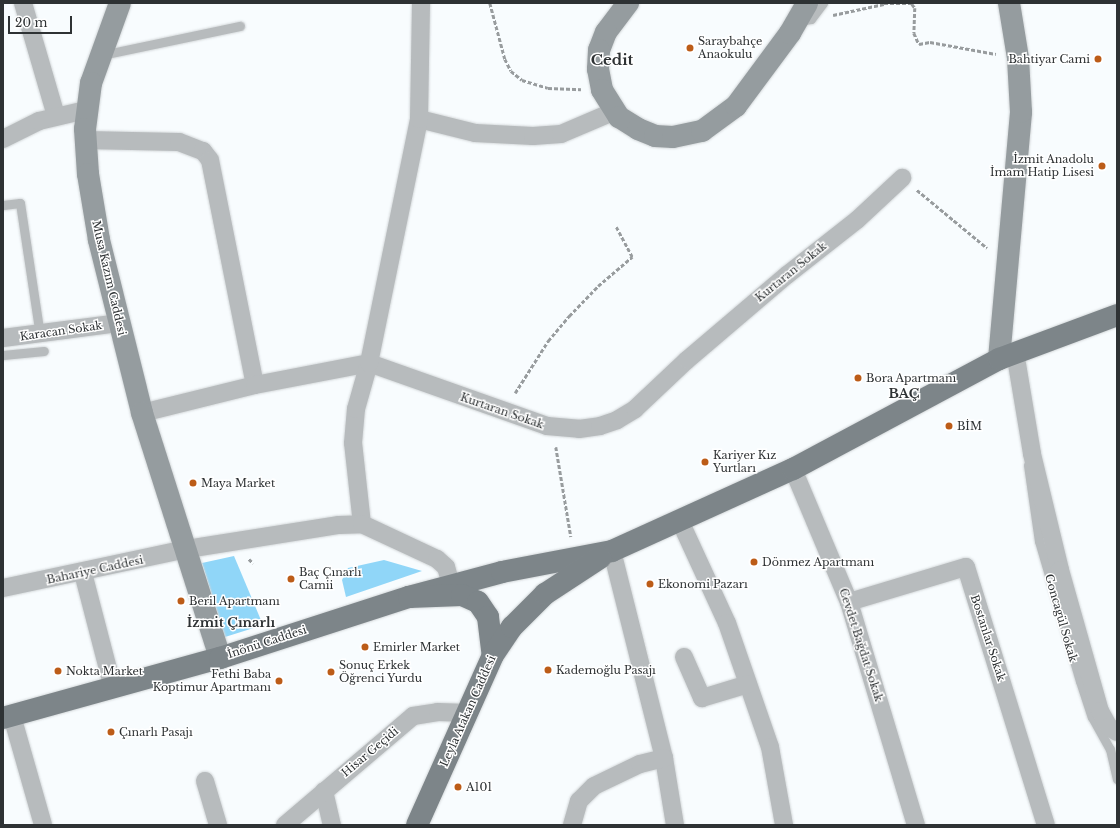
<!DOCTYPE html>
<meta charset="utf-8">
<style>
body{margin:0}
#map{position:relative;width:1120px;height:828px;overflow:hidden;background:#f8fcfe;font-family:"Libre Baskerville",serif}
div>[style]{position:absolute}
.green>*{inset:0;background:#90d6f8}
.path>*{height:2.5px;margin-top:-1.25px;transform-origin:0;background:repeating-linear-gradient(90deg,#989c9e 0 4px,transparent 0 6px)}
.roads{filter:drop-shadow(0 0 1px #d4d8da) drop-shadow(0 0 1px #d4d8da)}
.lane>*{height:9px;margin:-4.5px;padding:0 4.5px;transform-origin:4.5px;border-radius:4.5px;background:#b7bbbd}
.street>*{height:18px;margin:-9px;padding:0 9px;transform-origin:9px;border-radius:9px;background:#b7bbbd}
.secondary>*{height:22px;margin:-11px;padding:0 11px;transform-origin:11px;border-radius:11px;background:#959c9f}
.primary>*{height:22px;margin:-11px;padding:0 11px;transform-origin:11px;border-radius:11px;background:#7d8589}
.dots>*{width:11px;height:11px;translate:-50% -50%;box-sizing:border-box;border:2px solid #fff;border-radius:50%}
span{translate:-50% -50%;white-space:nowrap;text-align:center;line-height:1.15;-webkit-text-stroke:3px #fff;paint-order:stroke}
.poi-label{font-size:11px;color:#2e3234}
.left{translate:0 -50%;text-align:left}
.right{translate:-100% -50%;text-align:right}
.street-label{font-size:11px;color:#2e3234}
.quarter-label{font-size:13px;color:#2e3234;font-weight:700}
.district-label{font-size:15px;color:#2e3234;font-weight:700}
.frame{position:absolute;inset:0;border:4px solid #2e3234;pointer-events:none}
.scale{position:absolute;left:8px;top:16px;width:64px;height:18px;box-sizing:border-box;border:2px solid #2e3234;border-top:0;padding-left:5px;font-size:12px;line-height:14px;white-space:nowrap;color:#2e3234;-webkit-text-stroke:3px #fff;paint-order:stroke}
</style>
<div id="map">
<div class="green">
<div style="clip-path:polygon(234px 556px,263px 625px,225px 637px,202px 563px)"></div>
<div style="clip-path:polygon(384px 560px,422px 571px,346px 597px,342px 580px,348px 568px)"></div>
</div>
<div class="path">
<div style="left:490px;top:3px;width:58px;rotate:75deg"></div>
<div style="left:505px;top:59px;width:13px;rotate:63deg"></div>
<div style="left:511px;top:71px;width:14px;rotate:39deg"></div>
<div style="left:522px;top:80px;width:27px;rotate:17deg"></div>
<div style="left:548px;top:88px;width:33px;rotate:2deg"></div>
<div style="left:833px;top:15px;width:52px;rotate:-12.2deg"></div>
<div style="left:884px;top:4px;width:28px"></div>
<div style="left:912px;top:4px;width:5px;rotate:53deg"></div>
<div style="left:915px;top:8px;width:25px;rotate:92deg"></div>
<div style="left:914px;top:33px;width:12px;rotate:66deg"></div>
<div style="left:919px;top:44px;width:11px;rotate:-10deg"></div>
<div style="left:930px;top:42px;width:67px;rotate:10.3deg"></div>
<div style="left:917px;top:190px;width:91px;rotate:39.6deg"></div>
<div style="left:515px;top:393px;width:62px;rotate:-57.6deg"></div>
<div style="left:548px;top:341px;width:33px;rotate:-50deg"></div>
<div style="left:569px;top:316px;width:42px;rotate:-46deg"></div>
<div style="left:598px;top:286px;width:45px;rotate:-40.5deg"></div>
<div style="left:632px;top:257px;width:34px;rotate:-118deg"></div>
<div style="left:556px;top:447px;width:91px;rotate:80.5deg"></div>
<div style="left:249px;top:559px;width:6px;rotate:45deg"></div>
</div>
<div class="roads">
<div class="lane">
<div style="left:798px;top:21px;width:13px;rotate:-9deg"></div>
<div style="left:811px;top:19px;width:20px;rotate:-53deg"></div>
<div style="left:102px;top:55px;width:141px;rotate:-11.9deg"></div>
<div style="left:3px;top:205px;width:17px;rotate:-7deg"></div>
<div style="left:20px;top:203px;width:134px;rotate:81.4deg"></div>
<div style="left:3px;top:355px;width:41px;rotate:-5.6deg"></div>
<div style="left:1028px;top:465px;width:77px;rotate:81.8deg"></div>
<div style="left:1039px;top:541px;width:146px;rotate:73.7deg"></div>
<div style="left:1080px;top:681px;width:38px;rotate:72deg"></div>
<div style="left:1092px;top:717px;width:37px;rotate:61deg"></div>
<div style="left:1110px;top:749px;width:31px;rotate:77deg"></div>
</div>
<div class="street">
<div style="left:23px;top:3px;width:118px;rotate:73.7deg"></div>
<div style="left:419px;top:119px;width:58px;rotate:14deg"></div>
<div style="left:475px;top:133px;width:58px;rotate:3deg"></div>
<div style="left:533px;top:136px;width:28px;rotate:-4deg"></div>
<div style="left:561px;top:134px;width:59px;rotate:-23.1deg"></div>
<div style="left:3px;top:139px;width:40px;rotate:-26.6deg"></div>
<div style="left:39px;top:121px;width:48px;rotate:-13.2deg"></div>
<div style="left:85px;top:140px;width:94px;rotate:1.2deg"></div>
<div style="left:179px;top:142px;width:26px;rotate:21deg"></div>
<div style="left:203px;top:151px;width:11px;rotate:52deg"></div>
<div style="left:210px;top:160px;width:229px;rotate:78.7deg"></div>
<div style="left:3px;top:338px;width:116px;rotate:-7.4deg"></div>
<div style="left:1015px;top:352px;width:103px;rotate:80.5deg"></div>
<div style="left:1032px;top:454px;width:119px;rotate:76.4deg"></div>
<div style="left:1060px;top:570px;width:147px;rotate:74.2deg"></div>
<div style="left:1100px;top:711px;width:18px;rotate:61deg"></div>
<div style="left:1109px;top:727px;width:9px;rotate:32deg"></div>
<div style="left:142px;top:413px;width:116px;rotate:-13.9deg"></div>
<div style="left:255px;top:385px;width:116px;rotate:-10.9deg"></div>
<div style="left:369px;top:363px;width:189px;rotate:19.5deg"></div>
<div style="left:547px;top:426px;width:32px;rotate:5deg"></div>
<div style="left:579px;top:429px;width:21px;rotate:-8deg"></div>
<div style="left:600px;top:426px;width:18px;rotate:-19deg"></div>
<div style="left:617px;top:420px;width:21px;rotate:-31deg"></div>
<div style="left:635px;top:409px;width:71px;rotate:-43.3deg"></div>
<div style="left:687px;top:360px;width:131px;rotate:-40.4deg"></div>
<div style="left:787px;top:275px;width:89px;rotate:-38.2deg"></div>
<div style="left:857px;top:220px;width:62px;rotate:-43deg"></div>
<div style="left:793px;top:469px;width:144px;rotate:67.2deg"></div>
<div style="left:849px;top:602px;width:233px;rotate:73.3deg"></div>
<div style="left:680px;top:521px;width:112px;rotate:65.3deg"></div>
<div style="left:727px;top:623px;width:131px;rotate:70.9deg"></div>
<div style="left:770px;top:747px;width:79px;rotate:79.8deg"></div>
<div style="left:362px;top:524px;width:81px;rotate:-96.3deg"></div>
<div style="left:353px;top:443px;width:34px;rotate:-85deg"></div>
<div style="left:356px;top:409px;width:48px;rotate:-74.2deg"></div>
<div style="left:369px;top:363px;width:249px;rotate:-78.4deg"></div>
<div style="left:419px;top:119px;width:116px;rotate:-89deg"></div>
<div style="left:612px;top:551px;width:213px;rotate:75.9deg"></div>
<div style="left:664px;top:758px;width:68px;rotate:80.7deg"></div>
<div style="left:83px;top:573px;width:119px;rotate:75.4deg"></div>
<div style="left:3px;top:588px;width:188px;rotate:-12deg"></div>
<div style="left:187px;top:549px;width:154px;rotate:-9deg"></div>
<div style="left:339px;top:525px;width:23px;rotate:-2deg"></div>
<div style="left:362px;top:524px;width:83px;rotate:25deg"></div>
<div style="left:437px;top:559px;width:12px;rotate:42deg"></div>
<div style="left:446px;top:567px;width:19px;rotate:74deg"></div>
<div style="left:849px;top:602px;width:122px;rotate:-16.7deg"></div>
<div style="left:966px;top:567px;width:270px;rotate:72.8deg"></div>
<div style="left:684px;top:657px;width:45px;rotate:66.3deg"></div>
<div style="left:702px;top:698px;width:48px;rotate:-16.9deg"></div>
<div style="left:12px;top:716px;width:113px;rotate:74.1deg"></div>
<div style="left:205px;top:781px;width:46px;rotate:73.5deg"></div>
<div style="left:324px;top:791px;width:35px;rotate:77deg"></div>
<div style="left:285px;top:825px;width:168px;rotate:-40.4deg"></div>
<div style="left:413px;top:716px;width:25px;rotate:-9deg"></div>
<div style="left:438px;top:712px;width:30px;rotate:2deg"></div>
<div style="left:572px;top:825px;width:25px;rotate:-74deg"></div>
<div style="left:579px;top:801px;width:21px;rotate:-45deg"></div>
<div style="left:594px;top:786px;width:51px;rotate:-25.6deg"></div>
<div style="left:640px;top:764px;width:25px;rotate:-14deg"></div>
</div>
<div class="secondary">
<div style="left:120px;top:3px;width:85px;rotate:109.9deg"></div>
<div style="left:91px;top:83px;width:46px;rotate:97.4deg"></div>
<div style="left:85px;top:129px;width:45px;rotate:86.2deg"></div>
<div style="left:88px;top:174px;width:67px;rotate:80.5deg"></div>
<div style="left:99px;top:240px;width:178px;rotate:76deg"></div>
<div style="left:142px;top:413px;width:257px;rotate:72.3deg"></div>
<div style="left:628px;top:3px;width:36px;rotate:127deg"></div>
<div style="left:606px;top:32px;width:19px;rotate:111deg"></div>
<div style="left:599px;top:50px;width:19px;rotate:93deg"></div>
<div style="left:598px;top:69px;width:21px;rotate:79deg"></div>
<div style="left:602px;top:90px;width:32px;rotate:58deg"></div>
<div style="left:619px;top:117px;width:22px;rotate:32deg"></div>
<div style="left:638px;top:129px;width:18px;rotate:22deg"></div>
<div style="left:655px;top:136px;width:18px;rotate:3deg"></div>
<div style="left:673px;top:137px;width:30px;rotate:-12deg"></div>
<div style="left:702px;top:131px;width:42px;rotate:-36.3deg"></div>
<div style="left:736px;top:106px;width:91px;rotate:-53.5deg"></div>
<div style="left:790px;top:33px;width:34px;rotate:-60deg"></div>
<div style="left:999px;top:359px;width:248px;rotate:-84.9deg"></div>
<div style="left:1021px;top:112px;width:54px;rotate:-93.2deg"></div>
<div style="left:1018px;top:58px;width:56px;rotate:-99.3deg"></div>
</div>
<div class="primary">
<div style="left:409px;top:597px;width:96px;rotate:-15deg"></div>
<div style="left:502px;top:572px;width:112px;rotate:-10.8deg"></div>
<div style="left:612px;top:551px;width:199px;rotate:-24.4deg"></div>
<div style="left:793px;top:469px;width:234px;rotate:-28.1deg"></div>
<div style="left:999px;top:359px;width:126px;rotate:-20.4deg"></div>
<div style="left:3px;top:718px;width:225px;rotate:-15.5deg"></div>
<div style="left:220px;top:658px;width:199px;rotate:-17.9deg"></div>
<div style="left:409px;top:597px;width:53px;rotate:-2.2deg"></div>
<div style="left:462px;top:595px;width:17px;rotate:24deg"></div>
<div style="left:478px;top:602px;width:18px;rotate:56deg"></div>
<div style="left:488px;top:617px;width:38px;rotate:83deg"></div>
<div style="left:417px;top:825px;width:186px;rotate:-65.9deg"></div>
<div style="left:493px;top:655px;width:34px;rotate:-56deg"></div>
<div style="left:512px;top:627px;width:47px;rotate:-45deg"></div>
<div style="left:545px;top:594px;width:66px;rotate:-33.2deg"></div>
</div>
</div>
<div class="dots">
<div style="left:690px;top:48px;background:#bc5c18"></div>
<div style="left:1098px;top:59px;background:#bc5c18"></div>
<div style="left:1102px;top:166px;background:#bc5c18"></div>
<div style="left:858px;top:378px;background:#bc5c18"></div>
<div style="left:949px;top:426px;background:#bc5c18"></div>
<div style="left:705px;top:462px;background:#bc5c18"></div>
<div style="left:193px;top:483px;background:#bc5c18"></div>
<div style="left:754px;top:562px;background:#bc5c18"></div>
<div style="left:291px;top:579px;background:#bc5c18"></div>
<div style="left:650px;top:584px;background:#bc5c18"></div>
<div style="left:181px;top:601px;background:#bc5c18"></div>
<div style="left:365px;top:647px;background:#bc5c18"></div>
<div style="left:548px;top:670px;background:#bc5c18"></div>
<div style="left:58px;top:671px;background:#bc5c18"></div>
<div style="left:331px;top:672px;background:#bc5c18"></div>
<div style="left:279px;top:681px;background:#bc5c18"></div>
<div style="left:111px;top:732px;background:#bc5c18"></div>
<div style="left:458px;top:787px;background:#bc5c18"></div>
</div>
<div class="poi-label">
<span class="left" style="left:698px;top:48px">Saraybahçe<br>Anaokulu</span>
<span class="right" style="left:1090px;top:59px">Bahtiyar Cami</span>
<span class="right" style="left:1094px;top:166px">İzmit Anadolu<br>İmam Hatip Lisesi</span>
<span class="left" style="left:866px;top:378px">Bora Apartmanı</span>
<span class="left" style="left:957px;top:426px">BİM</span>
<span class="left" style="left:713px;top:462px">Kariyer Kız<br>Yurtları</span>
<span class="left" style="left:201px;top:483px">Maya Market</span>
<span class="left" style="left:762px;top:562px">Dönmez Apartmanı</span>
<span class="left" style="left:299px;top:579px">Baç Çınarlı<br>Camii</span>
<span class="left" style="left:658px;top:584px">Ekonomi Pazarı</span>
<span class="left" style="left:189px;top:601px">Beril Apartmanı</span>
<span class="left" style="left:373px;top:647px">Emirler Market</span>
<span class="left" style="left:339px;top:672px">Sonuç Erkek<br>Öğrenci Yurdu</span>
<span class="left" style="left:556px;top:670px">Kademoğlu Pasajı</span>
<span class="left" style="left:66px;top:671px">Nokta Market</span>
<span class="right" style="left:271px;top:681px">Fethi Baba<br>Koptimur Apartmanı</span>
<span class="left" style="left:119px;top:732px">Çınarlı Pasajı</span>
<span class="left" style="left:466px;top:787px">A101</span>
</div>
<div class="street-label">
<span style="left:791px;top:272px;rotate:-39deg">Kurtaran Sokak</span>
<span style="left:109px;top:278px;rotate:77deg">Musa Kazım Caddesi</span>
<span style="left:61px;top:331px;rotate:-8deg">Karacan Sokak</span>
<span style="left:502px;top:411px;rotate:19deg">Kurtaran Sokak</span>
<span style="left:95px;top:570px;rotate:-12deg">Bahariye Caddesi</span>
<span style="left:1061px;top:618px;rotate:74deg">Goncagül Sokak</span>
<span style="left:988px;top:638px;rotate:72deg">Bostanlar Sokak</span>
<span style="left:267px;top:642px;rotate:-18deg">İnönü Caddesi</span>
<span style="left:861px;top:645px;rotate:72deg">Cevdet Bağdat Sokak</span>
<span style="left:468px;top:711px;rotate:-66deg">Leyla Atakan Caddesi</span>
<span style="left:370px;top:752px;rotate:-40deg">Hisar Geçidi</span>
</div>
<div class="quarter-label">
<span style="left:904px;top:394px">BAÇ</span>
<span style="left:231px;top:623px">İzmit Çınarlı</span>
</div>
<div class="district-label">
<span style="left:612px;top:60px">Cedit</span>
</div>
<div class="frame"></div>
<div class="scale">20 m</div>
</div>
